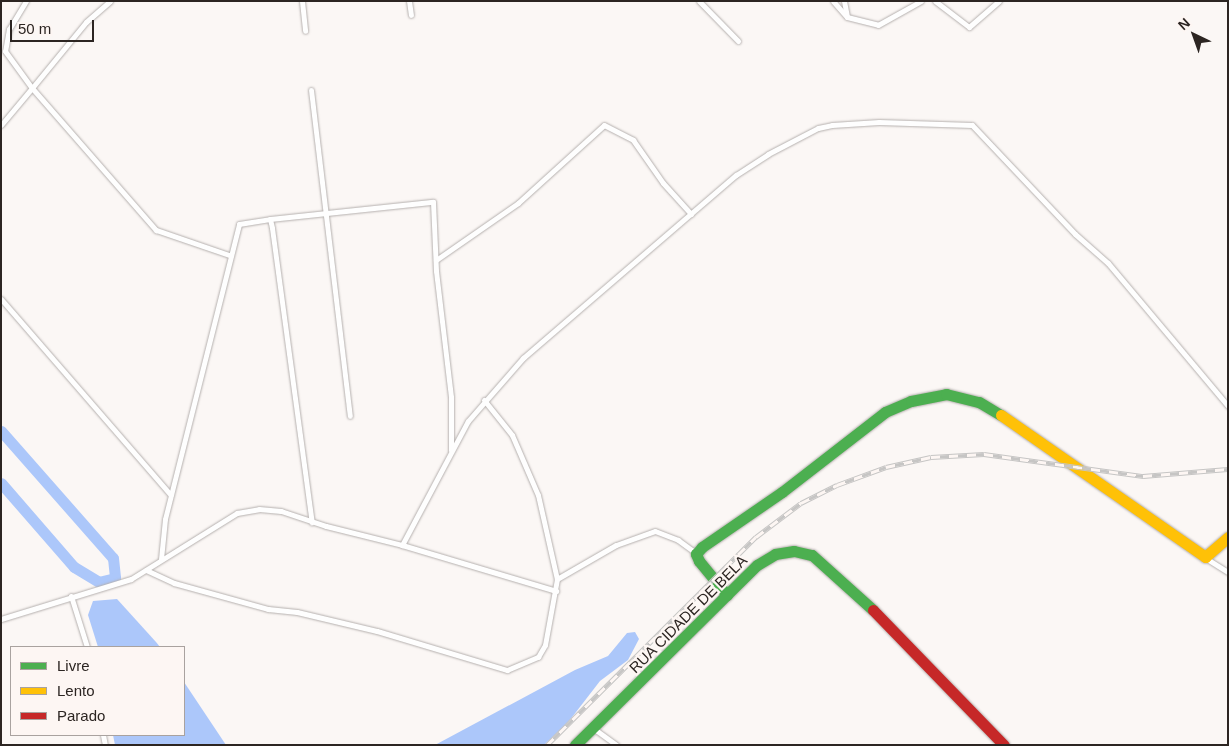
<!DOCTYPE html>
<style>
body{margin:0}
#map{position:relative;width:1229px;height:746px;overflow:hidden;background:#fbf7f5;font-family:Helvetica,sans-serif}
div>[style]{position:absolute}
.water>*{inset:0;background:#acc7fa}
.canal>*{height:11px;margin:-5.5px;padding:0 5.5px;transform-origin:5.5px;border-radius:5.5px;background:#acc7fa}
.roads{filter:drop-shadow(0 0 1px #b5b0ae) drop-shadow(0 0 1px #b5b0ae)}
.lane>*{height:5px;margin:-2.5px;padding:0 2.5px;transform-origin:2.5px;border-radius:2.5px;background:#fefefe}
.fast>*{height:11px;margin:-5.5px;padding:0 5.5px;transform-origin:5.5px;border-radius:5.5px;background:#4caf50}
.slow>*{height:11px;margin:-5.5px;padding:0 5.5px;transform-origin:5.5px;border-radius:5.5px;background:#ffc107}
.jam>*{height:11px;margin:-5.5px;padding:0 5.5px;transform-origin:5.5px;border-radius:5.5px;background:#c62828}
.rail>*{height:5px;margin-top:-2.5px;transform-origin:0;background:repeating-linear-gradient(90deg,#fdf6f3 0 9px,#c6c5c4 0 18px);box-sizing:border-box;border-block:1px solid #c6c5c4}
span{translate:-50% -50%;white-space:nowrap;text-align:center;line-height:1.15;-webkit-text-stroke:4.5px #fdf6f3;paint-order:stroke}
.street-label{font-size:15px;color:#2c2522}
.frame{position:absolute;inset:0;border:2px solid #2c2522;pointer-events:none}
.legend{position:absolute;left:10px;top:646px;width:175px;height:90px;box-sizing:border-box;background:#fdf6f3;border:1px solid #a9a29f;margin:0;padding:6px 9px;list-style:none;font-size:15px;color:#2c2522}
.legend li{display:flex;align-items:center;gap:10px;height:25px}
.legend b{width:25px;border:1px solid #a9a29f}
.north{position:absolute;left:1169px;top:10px;width:50px;height:50px;-webkit-text-stroke:4px #fdf6f3;paint-order:stroke;rotate:318deg;font-size:14px;font-weight:700;line-height:20px;text-align:center;color:#2c2522}
.north::after{content:'';display:block;margin:auto;width:18px;height:22px;background:#2c2522;clip-path:polygon(50% 0,100% 100%,50% 72%,0 100%)}
.scale{position:absolute;left:10px;top:20px;width:84px;height:22px;box-sizing:border-box;border:2px solid #2c2522;border-top:0;padding-left:6px;font-size:15px;line-height:18px;white-space:nowrap;color:#2c2522;-webkit-text-stroke:4px #fdf6f3;paint-order:stroke}
</style>
<div id="map">
<div class="water">
<div style="clip-path:polygon(117px 599px,156px 642px,160px 647px,98px 647px,88px 615px,93px 601px)"></div>
<div style="clip-path:polygon(635px 632px,639px 639px,628px 660px,600px 681px,566px 725px,544px 745px,435px 745px,575px 670px,608px 656px,627px 633px)"></div>
<div style="clip-path:polygon(184px 682px,226px 745px,115px 745px,113px 735px,184px 735px)"></div>
</div>
<div class="canal">
<div style="left:1px;top:431px;width:169px;rotate:48.6deg"></div>
<div style="left:113px;top:558px;width:20px;rotate:84deg"></div>
<div style="left:115px;top:578px;width:16px;rotate:166deg"></div>
<div style="left:99px;top:582px;width:29px;rotate:-149deg"></div>
<div style="left:74px;top:567px;width:111px;rotate:-131deg"></div>
</div>
<div class="roads">
<div class="lane">
<div style="left:26px;top:1px;width:33px;rotate:121deg"></div>
<div style="left:9px;top:29px;width:22px;rotate:100deg"></div>
<div style="left:5px;top:51px;width:46px;rotate:53.9deg"></div>
<div style="left:32px;top:88px;width:85px;rotate:-50.7deg"></div>
<div style="left:86px;top:22px;width:32px;rotate:-41deg"></div>
<div style="left:302px;top:1px;width:30px;rotate:84deg"></div>
<div style="left:409px;top:1px;width:14px;rotate:82deg"></div>
<div style="left:699px;top:1px;width:56px;rotate:45.7deg"></div>
<div style="left:833px;top:1px;width:21px;rotate:49deg"></div>
<div style="left:847px;top:17px;width:32px;rotate:14deg"></div>
<div style="left:878px;top:25px;width:49px;rotate:-29.2deg"></div>
<div style="left:844px;top:1px;width:16px;rotate:79deg"></div>
<div style="left:935px;top:1px;width:43px;rotate:37.4deg"></div>
<div style="left:969px;top:27px;width:40px;rotate:-41deg"></div>
<div style="left:311px;top:90px;width:328px;rotate:83.2deg"></div>
<div style="left:1px;top:125px;width:48px;rotate:-50deg"></div>
<div style="left:32px;top:88px;width:189px;rotate:48.9deg"></div>
<div style="left:156px;top:230px;width:77px;rotate:18.9deg"></div>
<div style="left:270px;top:219px;width:164px;rotate:-6deg"></div>
<div style="left:433px;top:202px;width:69px;rotate:87.5deg"></div>
<div style="left:436px;top:271px;width:127px;rotate:83.2deg"></div>
<div style="left:451px;top:397px;width:53px;rotate:90deg"></div>
<div style="left:436px;top:260px;width:100px;rotate:-34.8deg"></div>
<div style="left:518px;top:203px;width:116px;rotate:-42.2deg"></div>
<div style="left:604px;top:125px;width:33px;rotate:27deg"></div>
<div style="left:633px;top:140px;width:52px;rotate:55.1deg"></div>
<div style="left:663px;top:183px;width:42px;rotate:47.9deg"></div>
<div style="left:1px;top:299px;width:259px;rotate:49.1deg"></div>
<div style="left:484px;top:400px;width:45px;rotate:51.3deg"></div>
<div style="left:512px;top:435px;width:65px;rotate:66.6deg"></div>
<div style="left:538px;top:495px;width:86px;rotate:77.3deg"></div>
<div style="left:402px;top:545px;width:161px;rotate:16.6deg"></div>
<div style="left:161px;top:559px;width:40px;rotate:-84.3deg"></div>
<div style="left:165px;top:519px;width:304px;rotate:-75.9deg"></div>
<div style="left:239px;top:224px;width:31px;rotate:-9deg"></div>
<div style="left:270px;top:219px;width:9px;rotate:77deg"></div>
<div style="left:272px;top:228px;width:297px;rotate:82.3deg"></div>
<div style="left:1207px;top:559px;width:25px;rotate:32deg"></div>
<div style="left:146px;top:570px;width:31px;rotate:25deg"></div>
<div style="left:174px;top:583px;width:98px;rotate:15.5deg"></div>
<div style="left:268px;top:609px;width:29px;rotate:6deg"></div>
<div style="left:297px;top:612px;width:82px;rotate:13.4deg"></div>
<div style="left:377px;top:631px;width:136px;rotate:16.7deg"></div>
<div style="left:507px;top:670px;width:34px;rotate:-23deg"></div>
<div style="left:538px;top:657px;width:14px;rotate:-60deg"></div>
<div style="left:545px;top:645px;width:67px;rotate:-79.7deg"></div>
<div style="left:557px;top:579px;width:68px;rotate:-30deg"></div>
<div style="left:616px;top:545px;width:41px;rotate:-19.7deg"></div>
<div style="left:655px;top:531px;width:25px;rotate:21deg"></div>
<div style="left:678px;top:540px;width:22px;rotate:36deg"></div>
<div style="left:71px;top:596px;width:53px;rotate:72.6deg"></div>
<div style="left:1px;top:619px;width:136px;rotate:-17.1deg"></div>
<div style="left:131px;top:579px;width:125px;rotate:-31.9deg"></div>
<div style="left:237px;top:513px;width:22px;rotate:-10deg"></div>
<div style="left:259px;top:509px;width:22px;rotate:5deg"></div>
<div style="left:281px;top:511px;width:47px;rotate:18.4deg"></div>
<div style="left:326px;top:526px;width:78px;rotate:14deg"></div>
<div style="left:402px;top:545px;width:140px;rotate:-62deg"></div>
<div style="left:468px;top:421px;width:84px;rotate:-48.9deg"></div>
<div style="left:523px;top:358px;width:281px;rotate:-40.7deg"></div>
<div style="left:736px;top:175px;width:38px;rotate:-33deg"></div>
<div style="left:768px;top:154px;width:56px;rotate:-27.5deg"></div>
<div style="left:818px;top:128px;width:14px;rotate:-12deg"></div>
<div style="left:832px;top:125px;width:47px;rotate:-3.7deg"></div>
<div style="left:879px;top:122px;width:93px;rotate:1.8deg"></div>
<div style="left:972px;top:125px;width:150px;rotate:46.6deg"></div>
<div style="left:1075px;top:234px;width:44px;rotate:41.3deg"></div>
<div style="left:1108px;top:263px;width:187px;rotate:50deg"></div>
<div style="left:593px;top:728px;width:29px;rotate:36deg"></div>
<div style="left:103px;top:735px;width:10px;rotate:79deg"></div>
</div>
<div class="fast">
<div style="left:727px;top:595px;width:44px;rotate:-129.5deg"></div>
<div style="left:699px;top:561px;width:8px;rotate:-113deg"></div>
<div style="left:696px;top:554px;width:9px;rotate:-49deg"></div>
<div style="left:702px;top:547px;width:97px;rotate:-34.5deg"></div>
<div style="left:782px;top:492px;width:130px;rotate:-37.8deg"></div>
<div style="left:885px;top:412px;width:28px;rotate:-23deg"></div>
<div style="left:911px;top:401px;width:36px;rotate:-11deg"></div>
<div style="left:946px;top:394px;width:34px;rotate:14deg"></div>
<div style="left:979px;top:402px;width:26px;rotate:31deg"></div>
<div style="left:575px;top:745px;width:256px;rotate:-44.7deg"></div>
<div style="left:757px;top:565px;width:21px;rotate:-31deg"></div>
<div style="left:775px;top:554px;width:19px;rotate:-9deg"></div>
<div style="left:794px;top:551px;width:18px;rotate:13deg"></div>
<div style="left:812px;top:555px;width:82px;rotate:42deg"></div>
</div>
<div class="slow">
<div style="left:1001px;top:415px;width:249px;rotate:34.8deg"></div>
<div style="left:1205px;top:557px;width:30px;rotate:-41deg"></div>
</div>
<div class="jam">
<div style="left:873px;top:610px;width:188px;rotate:45.9deg"></div>
</div>
</div>
<div class="rail">
<div style="left:547px;top:745px;width:295px;rotate:-44.9deg"></div>
<div style="left:756px;top:537px;width:56px;rotate:-37.1deg"></div>
<div style="left:801px;top:503px;width:40px;rotate:-26.6deg"></div>
<div style="left:837px;top:485px;width:52px;rotate:-20.2deg"></div>
<div style="left:886px;top:467px;width:46px;rotate:-12.5deg"></div>
<div style="left:931px;top:457px;width:53px;rotate:-3.2deg"></div>
<div style="left:984px;top:454px;width:161px;rotate:7.9deg"></div>
<div style="left:1143px;top:476px;width:85px;rotate:-4.7deg"></div>
</div>
<div class="street-label">
<span style="left:688px;top:614px;rotate:-45deg">RUA CIDADE DE BELA</span>
</div>
<div class="frame"></div>
<ul class="legend">
<li><b style="height:6px;background:#4caf50"></b>Livre</li>
<li><b style="height:6px;background:#ffc107"></b>Lento</li>
<li><b style="height:6px;background:#c62828"></b>Parado</li>
</ul>
<div class="north">N</div>
<div class="scale">50 m</div>
</div>
